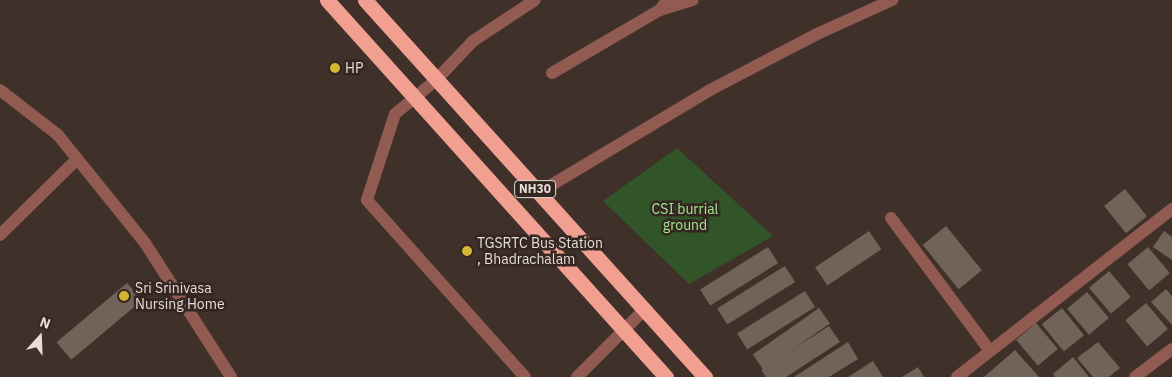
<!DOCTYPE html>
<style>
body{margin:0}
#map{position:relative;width:1172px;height:377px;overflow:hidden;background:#3f302a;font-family:"IBM Plex Sans",sans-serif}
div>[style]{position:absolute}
.green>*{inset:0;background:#325429}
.building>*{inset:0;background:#706358;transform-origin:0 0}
.minor>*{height:12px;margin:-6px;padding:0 6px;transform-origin:6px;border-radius:6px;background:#925b51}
.highway>*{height:15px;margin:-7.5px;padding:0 7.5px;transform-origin:7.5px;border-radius:7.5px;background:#f19f90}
.dots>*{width:14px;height:14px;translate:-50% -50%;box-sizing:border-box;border:2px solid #342620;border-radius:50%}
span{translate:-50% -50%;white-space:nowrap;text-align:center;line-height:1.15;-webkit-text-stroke:5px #342620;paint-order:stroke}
.shield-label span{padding:1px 4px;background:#342620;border:1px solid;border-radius:4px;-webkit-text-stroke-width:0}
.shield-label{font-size:12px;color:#e6dcd8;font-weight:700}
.poi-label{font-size:14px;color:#e6dcd8}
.left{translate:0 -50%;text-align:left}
.park-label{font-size:14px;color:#a1e990}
.north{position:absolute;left:15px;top:312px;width:50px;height:50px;-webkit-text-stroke:4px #342620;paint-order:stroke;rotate:20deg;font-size:14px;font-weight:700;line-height:20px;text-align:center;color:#e6dcd8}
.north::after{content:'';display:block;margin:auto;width:18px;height:22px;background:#e6dcd8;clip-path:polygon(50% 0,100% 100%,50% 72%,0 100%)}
</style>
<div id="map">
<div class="green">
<div style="clip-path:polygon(677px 148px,773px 236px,689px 284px,603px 201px)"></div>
</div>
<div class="building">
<div style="left:1125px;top:189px;width:35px;height:27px;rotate:51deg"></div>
<div style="left:946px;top:226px;width:57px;height:30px;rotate:51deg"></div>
<div style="left:869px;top:231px;width:22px;height:65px;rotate:56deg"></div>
<div style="clip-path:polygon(1164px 231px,1172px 237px,1172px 260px,1153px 247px)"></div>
<div style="left:768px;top:247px;width:19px;height:80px;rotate:58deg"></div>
<div style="left:1148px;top:247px;width:34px;height:27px;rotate:50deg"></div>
<div style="left:785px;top:266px;width:19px;height:80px;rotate:58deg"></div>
<div style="left:1109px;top:271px;width:34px;height:26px;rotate:50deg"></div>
<div style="left:127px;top:283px;width:23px;height:92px;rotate:50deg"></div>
<div style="clip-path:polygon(1166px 289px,1172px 296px,1172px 325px,1151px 302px)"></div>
<div style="left:805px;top:291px;width:19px;height:80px;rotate:58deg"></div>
<div style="left:1087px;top:292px;width:34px;height:26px;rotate:50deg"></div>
<div style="left:1146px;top:303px;width:34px;height:27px;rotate:50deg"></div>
<div style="left:819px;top:308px;width:19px;height:81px;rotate:55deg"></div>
<div style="left:1062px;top:308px;width:35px;height:26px;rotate:51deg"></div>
<div style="left:1036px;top:323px;width:34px;height:26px;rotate:50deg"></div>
<div style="clip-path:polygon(829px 326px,840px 342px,786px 377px,766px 377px,761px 370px)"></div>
<div style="clip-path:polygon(848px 342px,858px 359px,829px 377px,794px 377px)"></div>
<div style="clip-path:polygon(1098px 342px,1120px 368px,1109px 377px,1093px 377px,1077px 358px)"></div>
<div style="clip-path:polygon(1015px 350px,1039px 377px,984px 377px)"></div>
<div style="clip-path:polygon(1073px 357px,1089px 377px,1055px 377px,1053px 374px)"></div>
<div style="clip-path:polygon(873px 361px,883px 377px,848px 377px)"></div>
<div style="clip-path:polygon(918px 367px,924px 377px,902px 377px)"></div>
</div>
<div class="minor">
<div style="left:660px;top:10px;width:34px;rotate:-17deg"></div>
<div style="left:552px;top:73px;width:125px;rotate:-30.3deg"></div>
<div style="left:660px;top:10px;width:12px;rotate:-55deg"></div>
<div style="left:0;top:90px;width:73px;rotate:37.8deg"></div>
<div style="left:58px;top:135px;width:139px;rotate:51.1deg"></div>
<div style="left:145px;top:243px;width:159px;rotate:57.3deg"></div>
<div style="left:538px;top:193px;width:200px;rotate:-30.9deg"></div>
<div style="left:710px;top:90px;width:119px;rotate:-27.6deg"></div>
<div style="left:815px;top:35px;width:85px;rotate:-24.4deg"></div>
<div style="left:891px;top:218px;width:166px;rotate:53.3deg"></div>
<div style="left:0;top:235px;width:108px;rotate:-44.6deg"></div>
<div style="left:525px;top:377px;width:237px;rotate:-131.8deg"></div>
<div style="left:367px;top:200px;width:90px;rotate:-72deg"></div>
<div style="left:395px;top:114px;width:53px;rotate:-39.7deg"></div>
<div style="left:436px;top:80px;width:54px;rotate:-46.5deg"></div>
<div style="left:473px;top:41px;width:74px;rotate:-33.5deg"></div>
<div style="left:577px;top:377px;width:95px;rotate:-45deg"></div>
<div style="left:957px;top:377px;width:273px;rotate:-38deg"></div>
<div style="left:1135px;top:377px;width:46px;rotate:-37.1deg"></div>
</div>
<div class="highway">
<div style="left:327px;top:0;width:507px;rotate:48.04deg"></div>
<div style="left:365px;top:0;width:508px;rotate:47.95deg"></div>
</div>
<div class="dots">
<div style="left:335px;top:68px;background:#d5b534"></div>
<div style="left:467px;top:251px;background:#d5b534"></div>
<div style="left:124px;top:296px;background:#d5b534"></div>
</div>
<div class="shield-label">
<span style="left:535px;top:189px">NH30</span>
</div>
<div class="poi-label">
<span class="left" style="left:345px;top:68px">HP</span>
<span class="left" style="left:477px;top:251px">TGSRTC Bus Station<br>, Bhadrachalam</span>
<span class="left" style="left:135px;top:296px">Sri Srinivasa<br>Nursing Home</span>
</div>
<div class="park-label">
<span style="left:685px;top:217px">CSI burrial<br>ground</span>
</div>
<div class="north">N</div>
</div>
